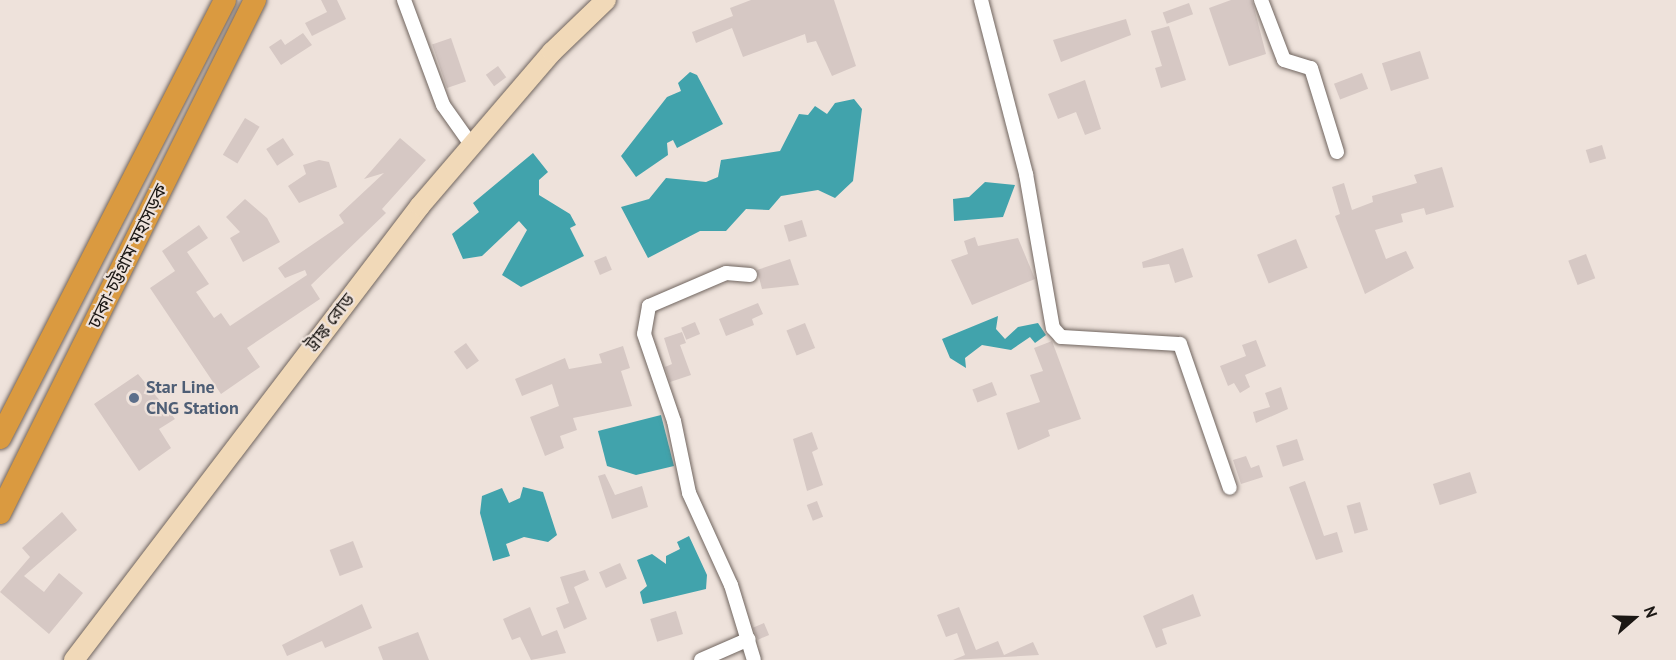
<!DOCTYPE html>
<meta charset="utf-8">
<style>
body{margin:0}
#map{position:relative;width:1676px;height:660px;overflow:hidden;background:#eee2db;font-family:"PT Sans","Noto Sans Bengali",sans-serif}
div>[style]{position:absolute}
.water>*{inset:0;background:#41a3ac}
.building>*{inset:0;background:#d6c8c4;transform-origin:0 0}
.roads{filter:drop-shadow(0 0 2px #70655f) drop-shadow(0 0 2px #70655f)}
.minor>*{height:14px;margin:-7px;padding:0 7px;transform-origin:7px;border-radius:7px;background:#fff}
.secondary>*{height:20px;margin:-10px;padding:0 10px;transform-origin:10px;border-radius:10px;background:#f1d9b8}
.trunk>*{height:22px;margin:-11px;padding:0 11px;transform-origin:11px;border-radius:11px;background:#da9a40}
.dots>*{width:16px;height:16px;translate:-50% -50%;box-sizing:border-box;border:3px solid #eee2db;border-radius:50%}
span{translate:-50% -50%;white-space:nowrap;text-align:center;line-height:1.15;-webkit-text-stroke:4.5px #eee2db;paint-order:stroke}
.street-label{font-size:18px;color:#1b1714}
.service-label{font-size:18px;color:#4e5e75;font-weight:700}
.left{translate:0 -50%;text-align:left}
.north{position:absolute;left:1604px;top:588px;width:60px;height:60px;-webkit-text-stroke:4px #eee2db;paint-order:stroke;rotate:70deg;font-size:16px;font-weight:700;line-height:24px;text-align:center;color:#1b1714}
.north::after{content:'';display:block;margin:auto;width:21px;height:27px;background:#1b1714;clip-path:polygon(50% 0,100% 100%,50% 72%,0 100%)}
</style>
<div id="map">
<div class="water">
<div style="clip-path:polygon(690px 72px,697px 75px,723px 124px,677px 148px,673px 140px,667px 143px,668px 155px,636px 177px,621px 156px,667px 97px,681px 91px,678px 83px)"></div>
<div style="clip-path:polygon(854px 99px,862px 109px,853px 181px,835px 198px,818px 190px,781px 196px,769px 210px,746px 209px,726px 231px,700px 231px,648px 258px,621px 207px,649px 199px,666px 178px,706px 182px,718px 177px,721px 160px,780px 151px,799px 114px,808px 115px,815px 106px,827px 114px,835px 103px)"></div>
<div style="clip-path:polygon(533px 153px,548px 172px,539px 180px,539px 195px,570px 214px,576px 225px,570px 228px,584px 256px,521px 287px,502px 275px,527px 230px,519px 221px,482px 256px,463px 259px,452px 234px,479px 212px,473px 203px)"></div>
<div style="clip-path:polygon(985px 182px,1015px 185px,1003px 217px,954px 221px,953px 199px,969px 197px)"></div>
<div style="clip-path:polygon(998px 316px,996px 329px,1005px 339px,1018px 327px,1038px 323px,1046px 335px,1035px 343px,1030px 337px,1011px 350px,982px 345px,965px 358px,966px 368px,950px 358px,942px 339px)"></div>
<div style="clip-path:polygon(661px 415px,674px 466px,636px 475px,607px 466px,598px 431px)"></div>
<div style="clip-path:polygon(523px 487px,543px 492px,557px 535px,548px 542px,524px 537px,506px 544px,510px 556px,493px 561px,480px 513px,482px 496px,502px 488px,509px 503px,520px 498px)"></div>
<div style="clip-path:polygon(689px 536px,707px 575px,706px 589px,643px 604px,640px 592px,647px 586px,637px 560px,652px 554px,666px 564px,666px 556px,680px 549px,677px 542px)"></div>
</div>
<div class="building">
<div style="clip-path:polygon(321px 0,337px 0,346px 19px,312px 36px,305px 23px,327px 12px)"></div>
<div style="clip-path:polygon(751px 0,834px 0,856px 66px,832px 76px,816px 41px,807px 43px,805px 34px,743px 57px,732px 28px,696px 43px,692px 32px,733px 16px,730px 8px)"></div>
<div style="clip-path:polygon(1231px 0,1252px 0,1266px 54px,1229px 66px,1209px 8px)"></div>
<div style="left:1189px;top:3px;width:12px;height:28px;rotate:70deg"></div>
<div style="clip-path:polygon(1126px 19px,1131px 35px,1061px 62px,1053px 40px)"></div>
<div style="clip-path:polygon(1169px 26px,1186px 80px,1161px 88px,1155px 68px,1162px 66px,1151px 31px)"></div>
<div style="clip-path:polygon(303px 33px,312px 45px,281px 65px,269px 47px,281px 39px,285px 45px)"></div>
<div style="left:451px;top:38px;width:46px;height:20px;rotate:71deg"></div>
<div style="left:1420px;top:51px;width:29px;height:40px;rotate:72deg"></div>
<div style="left:498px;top:66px;width:14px;height:15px;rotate:54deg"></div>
<div style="left:1362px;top:73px;width:17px;height:30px;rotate:69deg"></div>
<div style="clip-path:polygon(1085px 80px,1101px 129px,1085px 135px,1076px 112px,1058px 119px,1048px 94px)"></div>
<div style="left:245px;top:118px;width:17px;height:43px;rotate:31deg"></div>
<div style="left:283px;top:138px;width:20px;height:20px;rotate:57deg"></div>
<div style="clip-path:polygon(400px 138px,426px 160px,382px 209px,386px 213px,311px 285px,320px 299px,247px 348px,260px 367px,221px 394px,150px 288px,175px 271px,162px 251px,199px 225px,208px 238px,187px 252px,209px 284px,196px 292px,214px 318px,221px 313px,230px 326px,307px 275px,305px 270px,285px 278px,278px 268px,344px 223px,339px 215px,384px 173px,364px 179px)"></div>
<div style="left:1602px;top:145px;width:14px;height:17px;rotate:73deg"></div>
<div style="clip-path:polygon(319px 160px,329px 162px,337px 187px,299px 203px,288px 186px,306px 174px,303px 165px)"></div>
<div style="clip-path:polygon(1442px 167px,1454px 207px,1426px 215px,1424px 208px,1401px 214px,1403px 222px,1375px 230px,1386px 259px,1406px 251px,1414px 268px,1365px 294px,1335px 216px,1340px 214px,1332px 187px,1344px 183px,1352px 210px,1373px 202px,1372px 196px,1417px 183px,1414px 175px)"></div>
<div style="clip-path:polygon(245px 199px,267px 218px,280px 242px,243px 262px,230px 238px,240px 232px,226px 217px)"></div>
<div style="left:802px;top:220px;width:17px;height:19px;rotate:73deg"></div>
<div style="clip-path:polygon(975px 237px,978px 246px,1018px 238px,1035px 279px,972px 305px,951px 260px,968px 254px,964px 241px)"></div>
<div style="left:1296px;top:239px;width:31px;height:42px;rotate:68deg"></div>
<div style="clip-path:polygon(1183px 248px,1193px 277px,1175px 283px,1169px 264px,1143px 268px,1142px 262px)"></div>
<div style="left:1586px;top:254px;width:26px;height:19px;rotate:69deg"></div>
<div style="left:606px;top:256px;width:15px;height:13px;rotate:67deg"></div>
<div style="clip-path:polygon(790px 259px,799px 285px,762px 289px,757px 270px)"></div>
<div style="clip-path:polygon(758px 303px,763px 314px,752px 319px,754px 325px,726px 336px,719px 319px)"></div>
<div style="left:695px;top:322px;width:13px;height:15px;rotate:67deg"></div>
<div style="left:805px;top:323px;width:27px;height:20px;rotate:68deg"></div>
<div style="clip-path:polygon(682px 332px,686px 343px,680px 345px,691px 375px,670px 382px,665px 367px,672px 364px,664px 338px)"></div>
<div style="clip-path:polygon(1256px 340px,1266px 366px,1245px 375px,1250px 387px,1240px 393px,1234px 383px,1228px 386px,1220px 366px,1246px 356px,1242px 345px)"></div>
<div style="clip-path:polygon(1052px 341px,1081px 419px,1048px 430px,1050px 436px,1018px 450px,1006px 413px,1040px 402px,1030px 375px,1043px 371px,1034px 348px)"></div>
<div style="left:466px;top:343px;width:22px;height:15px;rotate:54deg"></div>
<div style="clip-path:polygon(623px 346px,630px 368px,621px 371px,632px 406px,573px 418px,577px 430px,560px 436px,564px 448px,545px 456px,530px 417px,559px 406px,552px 384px,522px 396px,515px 379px,565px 358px,569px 369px,602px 363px,599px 354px)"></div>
<div style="clip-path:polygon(138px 374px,175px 419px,159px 429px,171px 448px,139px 471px,94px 404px)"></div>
<div style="left:992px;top:382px;width:14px;height:21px;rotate:69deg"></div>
<div style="clip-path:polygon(1281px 387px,1288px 409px,1256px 423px,1253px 412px,1270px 407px,1265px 393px)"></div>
<div style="clip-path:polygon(812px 432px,818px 449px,812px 452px,823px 485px,807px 491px,793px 439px)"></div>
<div style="left:1297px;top:439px;width:22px;height:22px;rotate:72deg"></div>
<div style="clip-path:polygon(1246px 456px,1251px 468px,1259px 465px,1263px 477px,1241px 484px,1233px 460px)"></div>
<div style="left:1470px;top:472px;width:22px;height:39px;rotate:72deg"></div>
<div style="clip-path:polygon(605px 474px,615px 495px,642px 486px,648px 507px,612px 519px,598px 476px)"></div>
<div style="clip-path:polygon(1305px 481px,1324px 536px,1337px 532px,1343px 552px,1316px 560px,1289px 487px)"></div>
<div style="left:817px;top:501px;width:17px;height:11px;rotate:69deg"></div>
<div style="left:1360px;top:502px;width:29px;height:14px;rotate:74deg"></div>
<div style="clip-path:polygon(62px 512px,77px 530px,24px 576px,44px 592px,59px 573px,83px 593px,49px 634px,0 592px,30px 557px,22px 548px)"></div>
<div style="left:353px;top:541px;width:28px;height:25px;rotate:69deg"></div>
<div style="left:620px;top:563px;width:17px;height:23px;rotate:66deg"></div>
<div style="clip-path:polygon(585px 570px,589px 580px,574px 587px,587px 619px,564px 629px,556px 608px,569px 603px,560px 577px)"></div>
<div style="clip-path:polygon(1193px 594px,1201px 616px,1162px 629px,1167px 644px,1156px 648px,1143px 616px)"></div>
<div style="clip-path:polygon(362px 604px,372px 628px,325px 648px,322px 641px,287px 656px,282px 645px)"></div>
<div style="clip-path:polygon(530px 607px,542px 636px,557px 630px,566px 653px,531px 660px,520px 637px,512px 640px,503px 619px)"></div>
<div style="clip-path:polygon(959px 607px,976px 650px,998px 641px,1004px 655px,1033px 642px,1039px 655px,953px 660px,965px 655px,957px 633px,946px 637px,937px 615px)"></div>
<div style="left:676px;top:611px;width:24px;height:27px;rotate:73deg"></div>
<div style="left:764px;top:623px;width:13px;height:12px;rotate:67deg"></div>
<div style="clip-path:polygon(418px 632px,429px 660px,383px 660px,378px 647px)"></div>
</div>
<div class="roads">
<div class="minor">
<div style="left:404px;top:0;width:112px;rotate:69.6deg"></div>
<div style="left:443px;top:105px;width:50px;rotate:54.7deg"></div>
<div style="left:981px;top:0;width:180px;rotate:75.5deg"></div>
<div style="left:1026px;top:174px;width:156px;rotate:80.1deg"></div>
<div style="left:1053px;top:328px;width:12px;rotate:48deg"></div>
<div style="left:1061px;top:337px;width:119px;rotate:3.4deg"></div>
<div style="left:1180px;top:344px;width:152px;rotate:70.9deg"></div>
<div style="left:1261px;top:0;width:64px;rotate:69deg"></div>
<div style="left:1284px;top:60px;width:28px;rotate:17deg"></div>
<div style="left:1311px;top:68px;width:88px;rotate:72.8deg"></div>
<div style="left:750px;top:275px;width:24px;rotate:-175deg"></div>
<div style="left:726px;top:273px;width:84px;rotate:156.8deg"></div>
<div style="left:649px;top:306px;width:28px;rotate:100deg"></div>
<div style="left:644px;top:334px;width:92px;rotate:71deg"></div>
<div style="left:674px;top:421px;width:74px;rotate:78.2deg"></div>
<div style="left:689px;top:493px;width:101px;rotate:65.5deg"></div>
<div style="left:731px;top:585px;width:78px;rotate:73deg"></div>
<div style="left:701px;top:660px;width:52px;rotate:-23.6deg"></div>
</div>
<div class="secondary">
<div style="left:74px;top:660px;width:571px;rotate:-52.69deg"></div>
<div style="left:420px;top:206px;width:203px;rotate:-49.4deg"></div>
<div style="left:552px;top:52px;width:75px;rotate:-43.9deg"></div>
</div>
<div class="trunk">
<div style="left:0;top:438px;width:492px;rotate:-62.8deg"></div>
<div style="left:0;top:513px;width:573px;rotate:-63.57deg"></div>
</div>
</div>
<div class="dots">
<div style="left:134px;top:398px;background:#5c6f8a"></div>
</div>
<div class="street-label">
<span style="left:128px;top:256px;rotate:-64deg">ঢাকা-চট্টগ্রাম মহাসড়ক</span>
<span style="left:330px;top:322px;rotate:-52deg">ট্রাঙ্ক রোড</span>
</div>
<div class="service-label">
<span class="left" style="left:146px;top:398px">Star Line<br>CNG Station</span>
</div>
<div class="north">N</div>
</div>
